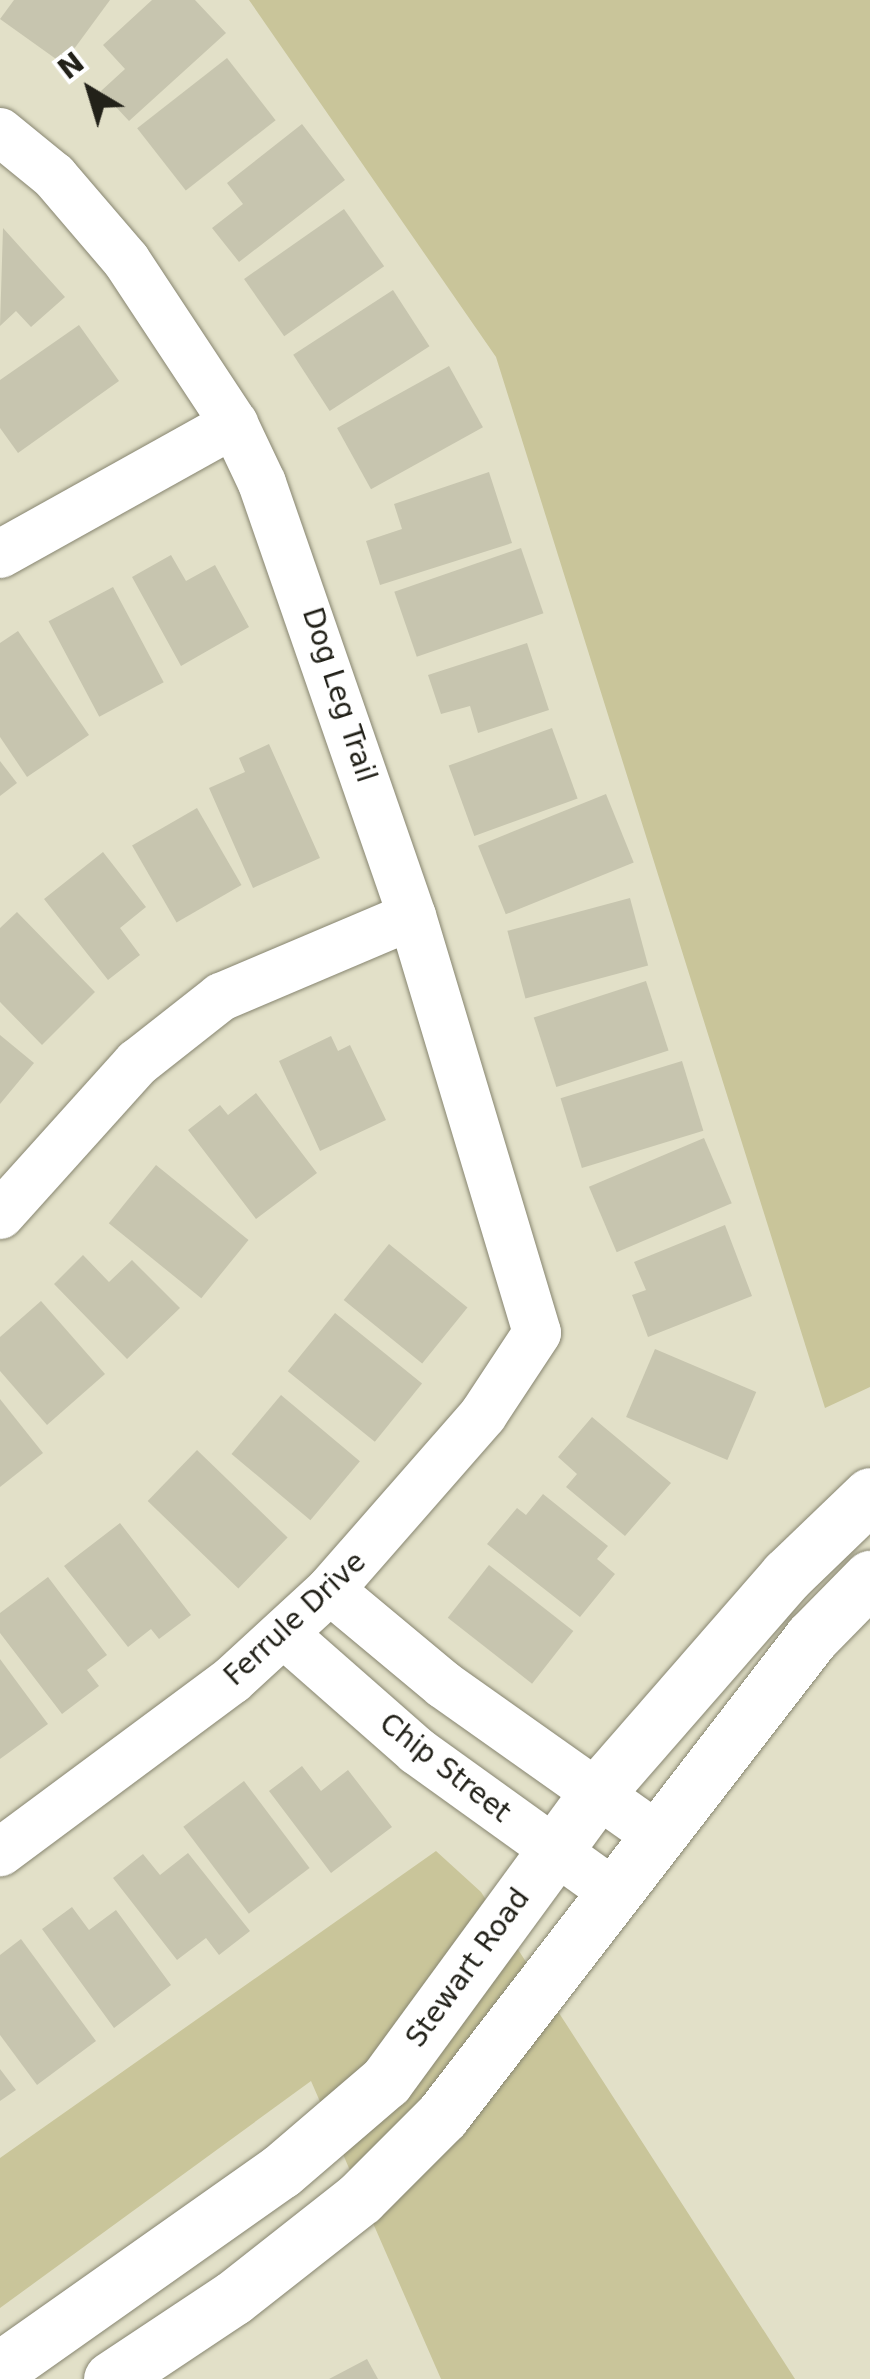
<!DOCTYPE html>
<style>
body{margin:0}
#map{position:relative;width:870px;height:2379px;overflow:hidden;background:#e2e0c8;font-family:"DejaVu Sans",sans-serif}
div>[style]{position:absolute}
.green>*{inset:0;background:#c9c59a}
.building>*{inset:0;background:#c7c5af;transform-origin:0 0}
.roads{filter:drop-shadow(0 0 2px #878570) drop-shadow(0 0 2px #878570)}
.street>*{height:48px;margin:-24px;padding:0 24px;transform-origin:24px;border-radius:24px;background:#fff}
.secondary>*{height:55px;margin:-27.5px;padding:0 27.5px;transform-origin:27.5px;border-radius:27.5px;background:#fff}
span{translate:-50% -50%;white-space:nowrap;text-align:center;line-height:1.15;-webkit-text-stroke:8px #fff;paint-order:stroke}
.street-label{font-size:28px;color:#222119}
.north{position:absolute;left:40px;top:40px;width:100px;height:100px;-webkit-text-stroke:8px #fff;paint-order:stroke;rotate:322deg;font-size:28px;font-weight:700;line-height:40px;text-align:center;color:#222119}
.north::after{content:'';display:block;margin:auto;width:35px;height:45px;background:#222119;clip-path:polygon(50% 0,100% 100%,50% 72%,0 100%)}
</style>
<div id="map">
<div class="green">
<div style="clip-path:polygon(249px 0,870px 0,870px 1387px,825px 1408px,496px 357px)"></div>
<div style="clip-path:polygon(436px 1851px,481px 1892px,795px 2379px,441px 2379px,311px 2081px,0 2308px,0 2158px)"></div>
</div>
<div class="building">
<div style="clip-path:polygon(14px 0,110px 0,63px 64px,0 19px)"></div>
<div style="clip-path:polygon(152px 0,195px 0,226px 33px,129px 121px,101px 91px,125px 69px,103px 45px)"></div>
<div style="left:227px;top:58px;width:79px;height:114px;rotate:52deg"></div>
<div style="clip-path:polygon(302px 124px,345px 180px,239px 262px,212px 228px,243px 204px,227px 183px)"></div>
<div style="left:344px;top:209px;width:70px;height:122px;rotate:55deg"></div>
<div style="clip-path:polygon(3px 228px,65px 297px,31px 327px,16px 311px,0 326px)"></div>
<div style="left:393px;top:290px;width:67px;height:119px;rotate:57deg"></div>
<div style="clip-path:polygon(79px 325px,119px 381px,18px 453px,0 428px,0 380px)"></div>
<div style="left:449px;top:366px;width:70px;height:128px;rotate:61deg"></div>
<div style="clip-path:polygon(489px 472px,512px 543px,380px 585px,366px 541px,402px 529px,394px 504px)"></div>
<div style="left:521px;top:548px;width:69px;height:134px;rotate:71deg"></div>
<div style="clip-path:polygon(171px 555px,186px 581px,215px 565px,249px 627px,181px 666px,132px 577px)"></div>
<div style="left:113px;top:587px;width:108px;height:73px;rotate:62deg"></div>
<div style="clip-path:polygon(18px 631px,89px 735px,27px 777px,0 737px,0 643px)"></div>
<div style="clip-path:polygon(527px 643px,549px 710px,478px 733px,470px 706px,441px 714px,428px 675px)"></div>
<div style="left:552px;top:728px;width:75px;height:110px;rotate:70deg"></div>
<div style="clip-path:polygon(269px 744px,320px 858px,253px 888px,209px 788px,245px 772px,239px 758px)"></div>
<div style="clip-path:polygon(0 761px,17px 783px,0 796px)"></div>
<div style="left:606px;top:794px;width:74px;height:138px;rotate:68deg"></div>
<div style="left:197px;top:808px;width:89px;height:75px;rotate:60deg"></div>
<div style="clip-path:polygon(103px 852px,146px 907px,120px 928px,140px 955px,108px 980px,44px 899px)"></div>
<div style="left:630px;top:898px;width:70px;height:127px;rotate:75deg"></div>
<div style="clip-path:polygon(17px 912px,95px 992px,42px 1045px,0 1002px,0 928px)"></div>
<div style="left:646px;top:981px;width:73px;height:118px;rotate:72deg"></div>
<div style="clip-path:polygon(0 1035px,34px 1063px,0 1104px)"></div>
<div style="clip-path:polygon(331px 1036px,338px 1051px,350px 1045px,386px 1120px,320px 1151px,279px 1061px)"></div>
<div style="left:682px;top:1061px;width:73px;height:127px;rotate:73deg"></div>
<div style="clip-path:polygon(256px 1093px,317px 1173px,256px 1219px,188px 1130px,220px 1105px,228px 1115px)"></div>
<div style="left:704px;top:1138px;width:71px;height:125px;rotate:67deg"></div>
<div style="left:156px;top:1165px;width:119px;height:75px;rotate:39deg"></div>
<div style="clip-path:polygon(725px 1225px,752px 1296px,648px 1337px,632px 1295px,646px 1290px,634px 1262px)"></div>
<div style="left:389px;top:1244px;width:101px;height:72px;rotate:39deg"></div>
<div style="clip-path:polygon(83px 1255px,109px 1282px,132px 1260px,180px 1308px,127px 1359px,54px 1284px)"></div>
<div style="clip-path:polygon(41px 1301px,105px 1374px,47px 1425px,0 1371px,0 1337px)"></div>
<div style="left:335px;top:1313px;width:112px;height:75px;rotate:39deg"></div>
<div style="left:655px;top:1349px;width:110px;height:74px;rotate:23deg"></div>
<div style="left:281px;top:1395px;width:103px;height:77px;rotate:40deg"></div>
<div style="clip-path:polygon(0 1399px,43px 1453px,0 1487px)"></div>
<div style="clip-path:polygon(592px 1417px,671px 1483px,625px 1536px,566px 1487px,577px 1474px,558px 1457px)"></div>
<div style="left:197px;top:1450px;width:126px;height:71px;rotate:44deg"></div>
<div style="clip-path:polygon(543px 1494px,608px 1546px,597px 1559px,615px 1574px,580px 1617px,487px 1544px,517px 1508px,526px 1515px)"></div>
<div style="clip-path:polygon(120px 1523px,191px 1615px,159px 1639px,151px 1629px,128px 1647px,64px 1566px)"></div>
<div style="left:489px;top:1565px;width:107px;height:67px;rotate:38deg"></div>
<div style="clip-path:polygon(48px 1577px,107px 1655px,87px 1670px,99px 1686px,62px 1714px,0 1633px,0 1613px)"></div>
<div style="clip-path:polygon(0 1659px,48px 1724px,0 1759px)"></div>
<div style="clip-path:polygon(302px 1766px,321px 1791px,348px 1770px,392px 1827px,331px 1873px,269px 1791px)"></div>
<div style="left:244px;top:1781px;width:109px;height:76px;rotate:53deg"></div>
<div style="clip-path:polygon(188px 1853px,250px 1931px,219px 1955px,206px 1938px,177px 1960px,113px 1878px,143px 1854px,160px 1875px)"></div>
<div style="clip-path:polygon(72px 1907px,89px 1930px,116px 1910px,171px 1985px,114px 2028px,42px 1929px)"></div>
<div style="clip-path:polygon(21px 1939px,96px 2041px,37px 2085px,0 2035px,0 1955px)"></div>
<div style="clip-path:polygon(0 2069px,16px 2090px,0 2101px)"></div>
<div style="clip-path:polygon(367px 2359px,378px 2379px,329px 2379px)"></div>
</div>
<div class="roads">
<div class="street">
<div style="left:0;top:132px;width:70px;rotate:39.2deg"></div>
<div style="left:54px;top:176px;width:111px;rotate:49.4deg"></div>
<div style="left:126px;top:260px;width:196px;rotate:56.6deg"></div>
<div style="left:234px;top:424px;width:65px;rotate:64.6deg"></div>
<div style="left:262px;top:483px;width:458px;rotate:70.9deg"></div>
<div style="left:412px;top:916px;width:435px;rotate:73.3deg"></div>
<div style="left:537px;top:1333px;width:98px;rotate:123.4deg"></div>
<div style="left:483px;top:1415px;width:232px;rotate:131.2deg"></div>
<div style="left:330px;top:1590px;width:133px;rotate:137.4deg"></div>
<div style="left:232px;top:1680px;width:289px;rotate:143.4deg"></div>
<div style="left:0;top:554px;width:268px;rotate:-29.1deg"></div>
<div style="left:0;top:1215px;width:205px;rotate:-48deg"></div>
<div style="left:137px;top:1063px;width:107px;rotate:-38.2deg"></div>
<div style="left:221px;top:997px;width:207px;rotate:-23deg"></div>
<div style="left:330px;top:1590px;width:148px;rotate:39.8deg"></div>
<div style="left:444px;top:1685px;width:261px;rotate:35.3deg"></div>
<div style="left:284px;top:1634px;width:177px;rotate:41.3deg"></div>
<div style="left:417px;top:1751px;width:241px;rotate:35.7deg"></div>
</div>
<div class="secondary">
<div style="left:0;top:2369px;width:344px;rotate:-35.2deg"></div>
<div style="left:281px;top:2171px;width:138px;rotate:-40.6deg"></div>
<div style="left:386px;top:2081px;width:354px;rotate:-53.8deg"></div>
<div style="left:595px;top:1795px;width:292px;rotate:-48.9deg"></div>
<div style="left:787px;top:1575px;width:115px;rotate:-43.9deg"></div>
<div style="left:111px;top:2379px;width:146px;rotate:-33.6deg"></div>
<div style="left:233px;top:2298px;width:162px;rotate:-38.2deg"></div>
<div style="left:360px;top:2198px;width:116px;rotate:-45deg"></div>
<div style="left:442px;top:2116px;width:605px;rotate:-52.32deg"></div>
<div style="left:812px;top:1637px;width:83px;rotate:-45.5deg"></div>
</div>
</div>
<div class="street-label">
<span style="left:339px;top:695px;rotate:72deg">Dog Leg Trail</span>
<span style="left:295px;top:1619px;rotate:-43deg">Ferrule Drive</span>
<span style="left:445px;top:1768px;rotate:38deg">Chip Street</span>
<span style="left:468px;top:1968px;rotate:-54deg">Stewart Road</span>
</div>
<div class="north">N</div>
</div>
